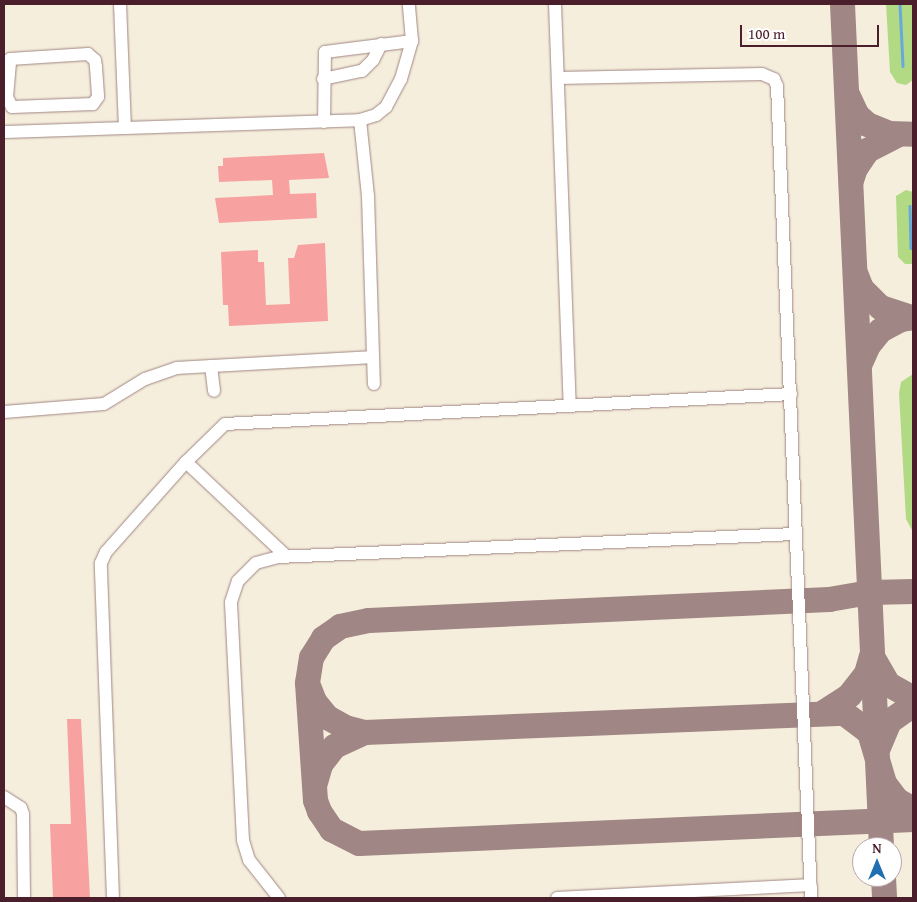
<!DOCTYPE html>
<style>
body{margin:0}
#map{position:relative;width:917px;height:902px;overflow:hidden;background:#f6eedc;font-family:"Gentium Book Plus",serif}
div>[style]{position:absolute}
.green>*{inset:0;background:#b2d983}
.stream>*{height:2.5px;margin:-1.25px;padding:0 1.25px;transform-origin:1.25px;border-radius:1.25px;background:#68a8db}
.taxiway>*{height:25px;margin:-12.5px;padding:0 12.5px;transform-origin:12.5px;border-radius:12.5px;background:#a08684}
.building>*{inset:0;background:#f7a1a0}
.roads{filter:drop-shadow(0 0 1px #a08684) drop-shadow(0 0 1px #a08684)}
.minor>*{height:12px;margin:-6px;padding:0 6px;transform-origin:6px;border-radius:6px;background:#fff}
span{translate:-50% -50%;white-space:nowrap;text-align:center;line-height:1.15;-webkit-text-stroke:5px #fff;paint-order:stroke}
.frame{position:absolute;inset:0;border:5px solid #4a1f2b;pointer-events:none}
.north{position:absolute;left:852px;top:837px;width:50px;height:50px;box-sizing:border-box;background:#fff;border:1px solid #b7a5aa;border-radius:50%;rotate:0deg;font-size:14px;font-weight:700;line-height:20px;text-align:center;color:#4a1f2b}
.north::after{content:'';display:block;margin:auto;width:18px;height:22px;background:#1f6fb2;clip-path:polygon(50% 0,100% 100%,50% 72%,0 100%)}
.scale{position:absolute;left:740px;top:25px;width:139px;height:22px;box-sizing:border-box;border:2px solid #4a1f2b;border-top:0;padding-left:6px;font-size:15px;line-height:18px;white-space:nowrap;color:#4a1f2b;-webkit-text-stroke:4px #fff;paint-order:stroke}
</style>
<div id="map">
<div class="green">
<div style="clip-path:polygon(886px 4px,913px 4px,913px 80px,906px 85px,897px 83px,890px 72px)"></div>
<div style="clip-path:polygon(906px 190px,913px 192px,913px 264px,905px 264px,898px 257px,896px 196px)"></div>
<div style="clip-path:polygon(913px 374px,913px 532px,906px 519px,899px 393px,901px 382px)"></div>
</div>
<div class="stream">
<div style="left:900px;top:4px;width:62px;rotate:87.2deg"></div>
<div style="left:910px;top:206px;width:42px;rotate:88.6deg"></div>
</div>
<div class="taxiway">
<div style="left:842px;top:4px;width:844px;rotate:87.35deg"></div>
<div style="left:847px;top:94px;width:23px;rotate:65deg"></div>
<div style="left:857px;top:115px;width:13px;rotate:42deg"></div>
<div style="left:867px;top:124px;width:24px;rotate:22deg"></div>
<div style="left:889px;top:133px;width:24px;rotate:2deg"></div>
<div style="left:851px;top:180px;width:13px;rotate:-72deg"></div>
<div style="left:855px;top:168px;width:22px;rotate:-56deg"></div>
<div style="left:867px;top:150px;width:35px;rotate:-27deg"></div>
<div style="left:856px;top:275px;width:14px;rotate:69deg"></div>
<div style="left:861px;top:288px;width:27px;rotate:45deg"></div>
<div style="left:880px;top:307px;width:33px;rotate:18deg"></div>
<div style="left:859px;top:365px;width:22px;rotate:-66deg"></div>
<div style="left:868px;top:345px;width:19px;rotate:-51deg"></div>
<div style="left:880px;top:330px;width:24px;rotate:-28deg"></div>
<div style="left:901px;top:319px;width:12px;rotate:-9deg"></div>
<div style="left:913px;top:591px;width:44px;rotate:178.7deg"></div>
<div style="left:869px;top:592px;width:41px;rotate:170.1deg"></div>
<div style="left:829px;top:599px;width:461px;rotate:177.4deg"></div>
<div style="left:368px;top:620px;width:29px;rotate:168deg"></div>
<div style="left:340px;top:626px;width:21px;rotate:145deg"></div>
<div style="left:323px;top:638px;width:22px;rotate:122deg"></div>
<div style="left:311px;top:657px;width:26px;rotate:99deg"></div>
<div style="left:307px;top:683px;width:117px;rotate:86.1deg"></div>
<div style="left:315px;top:800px;width:12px;rotate:70deg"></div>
<div style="left:319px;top:811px;width:22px;rotate:56deg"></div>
<div style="left:331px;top:829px;width:31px;rotate:27deg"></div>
<div style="left:359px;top:843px;width:555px;rotate:-2.48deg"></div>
<div style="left:873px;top:658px;width:30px;rotate:60deg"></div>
<div style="left:888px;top:684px;width:29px;rotate:29deg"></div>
<div style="left:309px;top:688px;width:14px;rotate:69deg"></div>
<div style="left:314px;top:701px;width:21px;rotate:51deg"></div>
<div style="left:327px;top:717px;width:21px;rotate:29deg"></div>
<div style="left:345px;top:727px;width:20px;rotate:15deg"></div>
<div style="left:364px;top:732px;width:480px;rotate:-2.3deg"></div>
<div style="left:844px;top:713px;width:31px;rotate:37deg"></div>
<div style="left:869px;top:732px;width:53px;rotate:73.6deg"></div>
<div style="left:884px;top:783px;width:21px;rotate:53deg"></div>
<div style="left:897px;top:800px;width:18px;rotate:29deg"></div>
<div style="left:823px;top:712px;width:31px;rotate:-33deg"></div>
<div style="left:849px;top:695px;width:28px;rotate:-52deg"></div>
<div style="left:866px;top:673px;width:18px;rotate:-74deg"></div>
<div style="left:878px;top:747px;width:28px;rotate:-67deg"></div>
<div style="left:889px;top:721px;width:29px;rotate:-35deg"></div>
<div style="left:315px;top:782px;width:19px;rotate:-74deg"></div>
<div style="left:320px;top:764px;width:23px;rotate:-52deg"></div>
<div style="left:334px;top:746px;width:33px;rotate:-25deg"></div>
<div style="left:883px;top:877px;width:21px;rotate:87deg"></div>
</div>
<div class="building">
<div style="clip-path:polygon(324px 153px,329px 178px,289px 180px,290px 194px,316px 193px,317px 218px,219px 223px,215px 198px,273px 195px,272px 180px,219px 182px,218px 166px,223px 166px,223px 158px)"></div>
<div style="clip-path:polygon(325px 243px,328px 321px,229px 326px,228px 305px,223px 305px,221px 252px,258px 250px,258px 262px,264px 262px,266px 305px,290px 304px,288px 258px,294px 258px,298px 245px)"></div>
<div style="clip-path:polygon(67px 719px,81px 719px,90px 898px,53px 898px,50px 824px,71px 824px)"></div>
</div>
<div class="roads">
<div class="minor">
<div style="left:120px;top:4px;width:124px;rotate:87.7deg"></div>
<div style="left:555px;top:4px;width:400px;rotate:87.9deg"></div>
<div style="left:88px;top:54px;width:9px;rotate:41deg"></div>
<div style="left:95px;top:60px;width:7px;rotate:82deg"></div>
<div style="left:96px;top:67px;width:30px;rotate:86deg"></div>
<div style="left:98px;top:97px;width:9px;rotate:126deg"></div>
<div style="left:93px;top:104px;width:81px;rotate:177.9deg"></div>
<div style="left:12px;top:107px;width:11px;rotate:-117deg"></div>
<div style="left:7px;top:97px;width:38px;rotate:-85deg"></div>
<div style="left:10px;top:59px;width:78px;rotate:-3.7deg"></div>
<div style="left:558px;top:78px;width:204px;rotate:-1.1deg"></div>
<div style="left:762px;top:74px;width:13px;rotate:23deg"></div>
<div style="left:774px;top:79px;width:8px;rotate:67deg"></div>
<div style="left:777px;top:86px;width:813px;rotate:87.6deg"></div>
<div style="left:323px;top:79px;width:40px;rotate:-12deg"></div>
<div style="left:362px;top:71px;width:16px;rotate:-45deg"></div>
<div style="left:373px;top:60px;width:18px;rotate:-63deg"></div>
<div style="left:360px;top:120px;width:17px;rotate:-17deg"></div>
<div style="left:376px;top:115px;width:13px;rotate:-39deg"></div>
<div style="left:386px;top:107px;width:32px;rotate:-62deg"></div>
<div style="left:401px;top:79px;width:40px;rotate:-74deg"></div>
<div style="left:412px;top:41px;width:37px;rotate:-95deg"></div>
<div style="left:324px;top:122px;width:70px;rotate:-89.2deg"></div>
<div style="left:325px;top:52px;width:88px;rotate:-7.2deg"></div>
<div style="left:4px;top:132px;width:356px;rotate:-1.9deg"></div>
<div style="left:360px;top:120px;width:76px;rotate:84deg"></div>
<div style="left:368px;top:196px;width:188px;rotate:88.2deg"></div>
<div style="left:211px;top:366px;width:25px;rotate:83deg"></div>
<div style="left:4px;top:412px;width:100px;rotate:-4.6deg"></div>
<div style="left:104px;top:404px;width:48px;rotate:-31.4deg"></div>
<div style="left:145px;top:379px;width:34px;rotate:-19deg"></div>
<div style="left:177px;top:368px;width:196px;rotate:-3.2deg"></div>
<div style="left:186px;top:462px;width:137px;rotate:43.2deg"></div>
<div style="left:4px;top:797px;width:20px;rotate:33deg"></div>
<div style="left:21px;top:808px;width:6px;rotate:72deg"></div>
<div style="left:23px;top:814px;width:84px;rotate:89.3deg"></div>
<div style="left:113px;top:898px;width:335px;rotate:-92.1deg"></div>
<div style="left:101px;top:563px;width:12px;rotate:-66deg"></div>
<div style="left:106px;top:552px;width:120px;rotate:-48.4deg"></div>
<div style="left:186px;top:462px;width:54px;rotate:-44.3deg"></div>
<div style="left:225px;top:424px;width:567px;rotate:-3.03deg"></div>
<div style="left:279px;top:898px;width:48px;rotate:-128.3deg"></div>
<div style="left:249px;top:860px;width:21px;rotate:-107deg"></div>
<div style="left:243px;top:840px;width:238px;rotate:-92.9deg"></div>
<div style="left:231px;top:602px;width:22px;rotate:-72deg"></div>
<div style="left:238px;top:581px;width:25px;rotate:-45deg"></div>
<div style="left:256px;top:563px;width:23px;rotate:-15deg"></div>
<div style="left:278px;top:557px;width:517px;rotate:-2.55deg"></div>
<div style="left:557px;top:898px;width:254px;rotate:-2.9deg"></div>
</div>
</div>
<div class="frame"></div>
<div class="north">N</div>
<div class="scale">100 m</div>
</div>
